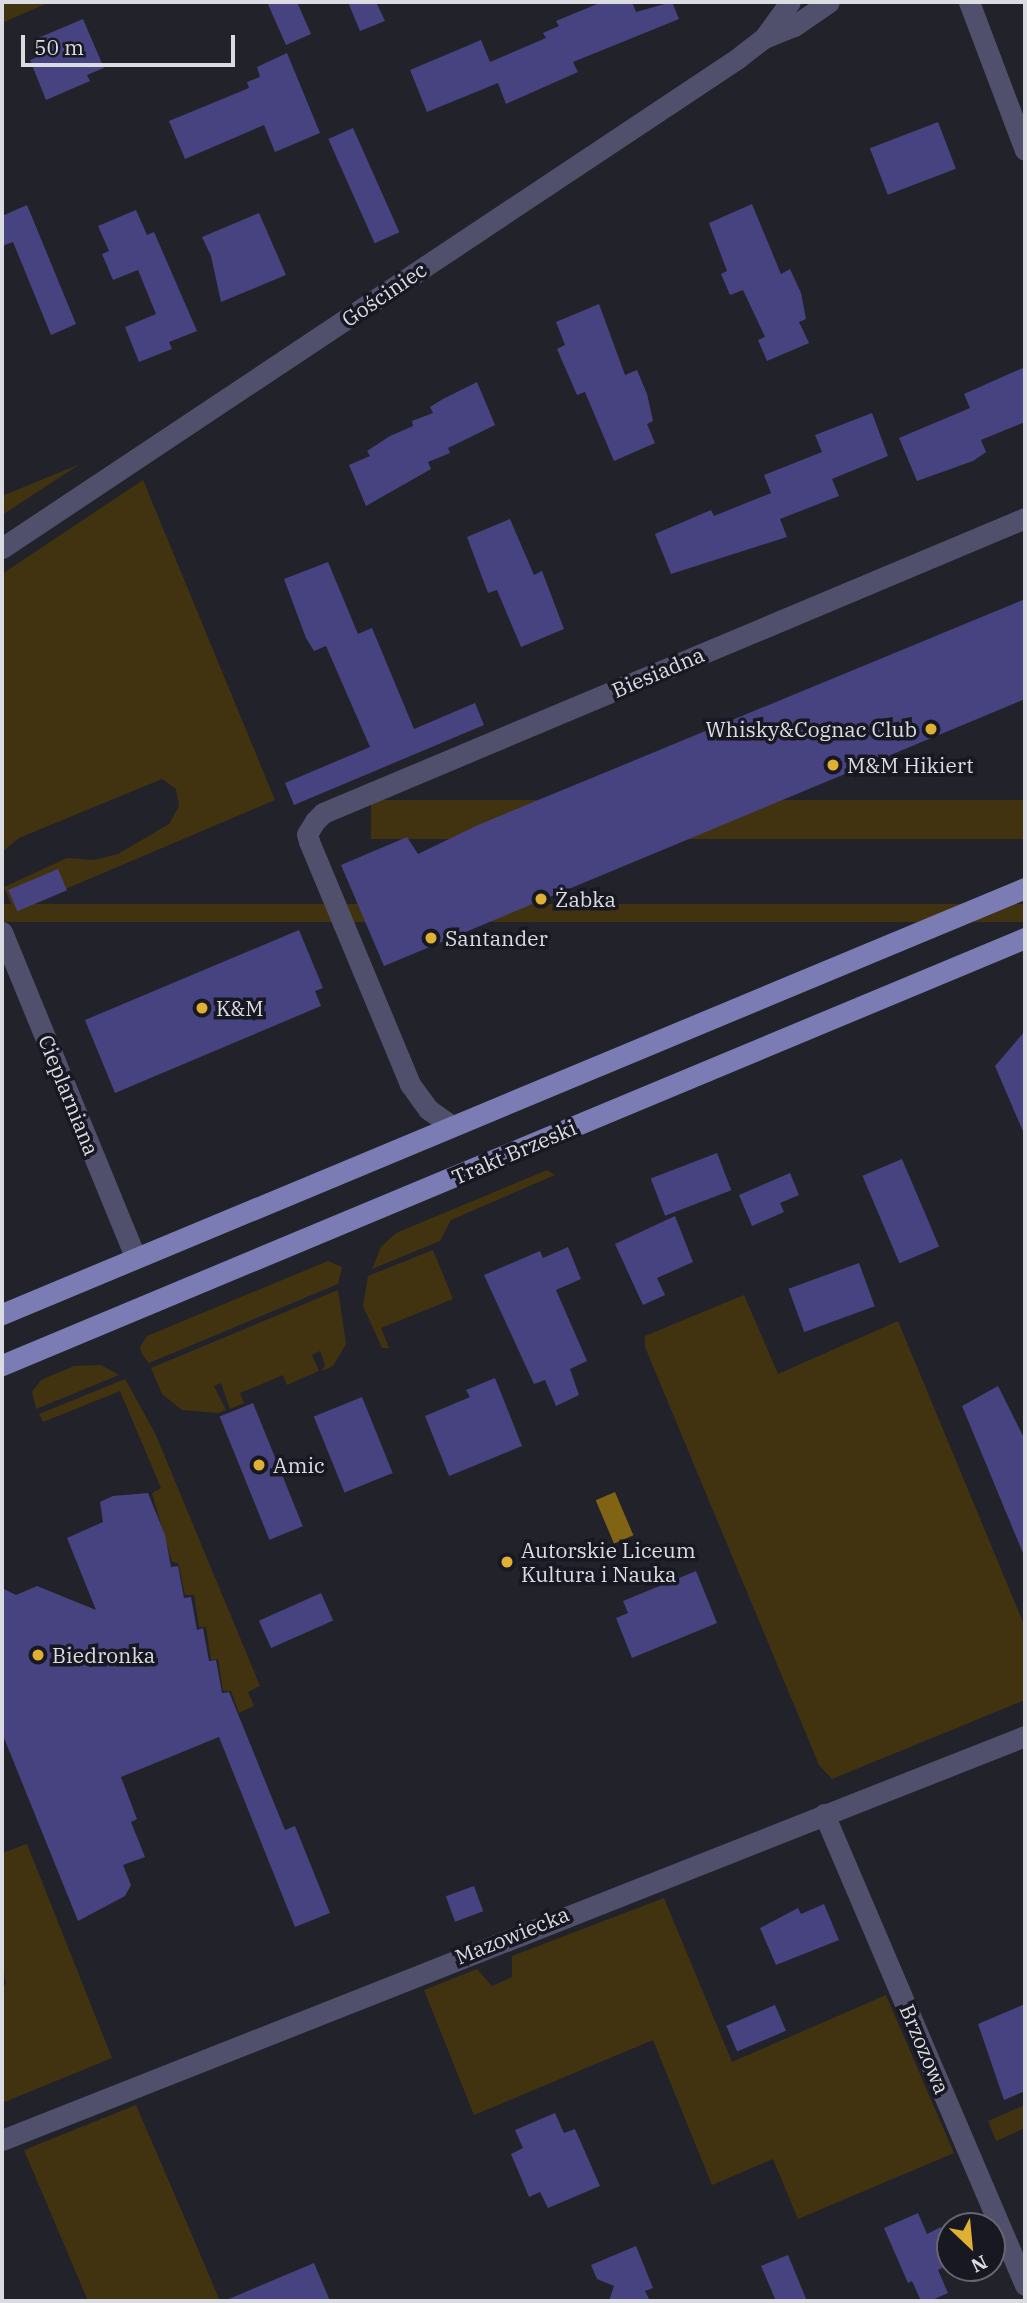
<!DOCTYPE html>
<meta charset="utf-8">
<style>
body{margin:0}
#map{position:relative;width:1027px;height:2303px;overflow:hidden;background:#22222b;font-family:"IBM Plex Serif",serif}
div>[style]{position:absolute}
.green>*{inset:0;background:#413310;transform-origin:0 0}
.water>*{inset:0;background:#816413;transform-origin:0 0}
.building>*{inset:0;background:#464380;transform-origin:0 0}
.street>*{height:21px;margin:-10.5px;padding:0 10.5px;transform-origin:10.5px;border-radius:10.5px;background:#50506c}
.primary>*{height:21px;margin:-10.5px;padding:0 10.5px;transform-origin:10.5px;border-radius:10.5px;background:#7c7cb5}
.dots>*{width:19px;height:19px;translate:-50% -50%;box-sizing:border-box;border:4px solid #181822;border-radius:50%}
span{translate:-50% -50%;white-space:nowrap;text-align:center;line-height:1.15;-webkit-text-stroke:7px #181822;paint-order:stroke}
.street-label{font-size:21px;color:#dbdce2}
.poi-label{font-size:21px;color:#dbdce2}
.right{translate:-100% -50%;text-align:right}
.left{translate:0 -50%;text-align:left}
.frame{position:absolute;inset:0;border:4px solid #dbdce2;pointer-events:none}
.north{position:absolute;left:936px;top:2212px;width:70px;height:70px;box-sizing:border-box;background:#181822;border:2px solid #66666f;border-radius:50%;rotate:154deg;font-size:19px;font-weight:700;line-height:28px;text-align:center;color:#dbdce2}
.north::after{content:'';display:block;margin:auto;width:24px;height:32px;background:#dfb034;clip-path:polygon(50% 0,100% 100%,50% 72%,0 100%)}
.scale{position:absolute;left:21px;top:35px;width:214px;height:32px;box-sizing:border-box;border:4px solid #dbdce2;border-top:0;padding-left:9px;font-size:21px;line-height:24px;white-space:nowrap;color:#dbdce2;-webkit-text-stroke:5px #181822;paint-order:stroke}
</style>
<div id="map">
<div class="green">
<div style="clip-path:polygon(2px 2px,50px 2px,2px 23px)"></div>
<div style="clip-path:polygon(80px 464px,2px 515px,2px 496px)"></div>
<div style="clip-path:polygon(143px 480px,275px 800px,14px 911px,4px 887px,67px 858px,94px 860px,118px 854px,169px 824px,179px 806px,176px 789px,162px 779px,19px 838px,2px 852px,2px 574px)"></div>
<div style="left:1025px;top:800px;width:39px;height:654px;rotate:90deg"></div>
<div style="left:1025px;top:904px;width:18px;height:1109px;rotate:90deg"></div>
<div style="clip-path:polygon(547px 1170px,555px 1175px,451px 1220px,440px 1241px,372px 1269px,381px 1247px,396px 1233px)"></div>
<div style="clip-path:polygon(433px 1250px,453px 1299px,381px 1328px,389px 1348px,382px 1348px,363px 1306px,368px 1276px)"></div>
<div style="clip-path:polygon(328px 1261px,342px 1267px,338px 1284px,149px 1363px,142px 1354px,140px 1347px,147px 1336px)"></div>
<div style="clip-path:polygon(338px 1290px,346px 1344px,333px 1366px,322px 1371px,325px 1365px,320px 1351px,312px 1355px,319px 1371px,287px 1385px,283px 1375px,240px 1393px,244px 1403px,230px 1409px,221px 1383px,214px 1386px,226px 1410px,218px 1413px,182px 1410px,162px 1394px,151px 1368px)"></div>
<div style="clip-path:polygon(744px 1295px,778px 1374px,898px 1321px,1025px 1627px,1025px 1700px,832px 1779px,819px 1765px,645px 1347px,645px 1336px)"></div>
<div style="clip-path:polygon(101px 1365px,119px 1375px,36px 1409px,32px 1392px,41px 1380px,74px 1366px)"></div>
<div style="clip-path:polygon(125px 1379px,155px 1433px,260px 1686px,248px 1692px,254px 1706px,239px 1713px,231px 1691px,223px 1691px,218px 1659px,211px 1660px,206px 1627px,199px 1627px,194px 1595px,185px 1595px,178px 1563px,172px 1562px,152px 1493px,161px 1488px,120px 1391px,43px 1422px,39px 1414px)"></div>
<div style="clip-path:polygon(27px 1844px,112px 2058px,2px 2103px,2px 1987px,6px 1984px,2px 1961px,2px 1853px)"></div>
<div style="clip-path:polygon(664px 1898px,732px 2062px,886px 1995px,954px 2153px,798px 2219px,773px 2159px,712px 2185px,653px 2040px,474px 2115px,424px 1990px,477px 1969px,492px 1986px,512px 1977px,512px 1956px)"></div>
<div style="clip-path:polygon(136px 2105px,186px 2221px,220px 2301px,88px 2301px,24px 2150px)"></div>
<div style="clip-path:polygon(1025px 2105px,1025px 2128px,996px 2141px,988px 2121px)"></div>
</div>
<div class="water">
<div style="left:615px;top:1492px;width:47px;height:21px;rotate:67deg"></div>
</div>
<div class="building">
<div style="clip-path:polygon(267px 2px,297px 2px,311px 34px,286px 45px)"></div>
<div style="clip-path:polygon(348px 2px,376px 2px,385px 21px,360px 31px)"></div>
<div style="clip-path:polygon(602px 2px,632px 2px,636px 12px,672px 2px,679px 19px,573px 62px,578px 72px,506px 104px,498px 83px,427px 112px,410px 70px,481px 40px,490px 62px,546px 38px,543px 33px,559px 26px,556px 21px)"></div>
<div style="clip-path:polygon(83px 19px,104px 68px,87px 75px,90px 81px,46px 100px,30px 60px,45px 54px,38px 38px)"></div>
<div style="clip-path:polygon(287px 53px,320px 133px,275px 152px,264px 125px,185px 159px,169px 121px,249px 88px,247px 82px,260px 77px,257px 67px)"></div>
<div style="left:938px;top:122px;width:50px;height:73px;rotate:69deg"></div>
<div style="left:353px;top:128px;width:114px;height:27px;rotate:66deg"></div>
<div style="clip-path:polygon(752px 204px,781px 274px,790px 269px,801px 293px,806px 319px,799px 322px,809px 343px,767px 361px,758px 340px,765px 337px,743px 290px,730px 295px,721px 274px,727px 271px,709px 223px)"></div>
<div style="clip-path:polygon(27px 205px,76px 324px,51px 335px,13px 242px,2px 246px,2px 216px)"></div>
<div style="clip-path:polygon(136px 210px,147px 235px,154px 232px,197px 331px,169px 342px,172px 349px,139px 362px,125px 327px,156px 314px,138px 270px,113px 280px,102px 254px,109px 251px,98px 226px)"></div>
<div style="clip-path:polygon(259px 213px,286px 275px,221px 302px,211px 256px,202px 237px)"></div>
<div style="clip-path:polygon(599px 304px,625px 375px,637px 370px,647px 394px,653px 421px,647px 424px,655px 443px,614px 461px,585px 392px,577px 395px,557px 349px,565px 345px,556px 322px)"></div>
<div style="clip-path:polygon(1025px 367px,1025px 422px,981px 440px,986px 452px,973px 461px,917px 481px,899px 438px,970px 408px,964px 394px)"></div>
<div style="clip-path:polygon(477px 382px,495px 425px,448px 448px,450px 453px,428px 462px,431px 469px,366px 506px,349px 465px,370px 456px,367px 451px,390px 436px,413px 426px,412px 421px,433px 413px,430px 407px,443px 399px)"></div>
<div style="clip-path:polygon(872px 413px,888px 456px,832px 479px,839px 496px,780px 519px,787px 537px,671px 574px,655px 534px,711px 510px,714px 516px,771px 493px,764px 475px,822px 452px,815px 435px)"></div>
<div style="clip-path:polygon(510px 519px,534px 575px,542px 571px,564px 629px,521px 647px,497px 590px,488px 593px,467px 537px)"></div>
<div style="clip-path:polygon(328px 562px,358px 634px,372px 628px,414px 729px,475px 703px,484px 725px,294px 805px,285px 783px,370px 747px,326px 646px,314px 651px,306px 638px,284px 579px)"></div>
<div style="clip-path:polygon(1025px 599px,1025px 699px,384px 966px,341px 865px,407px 837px,418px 854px,478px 825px)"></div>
<div style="left:58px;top:869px;width:23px;height:54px;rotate:67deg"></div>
<div style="clip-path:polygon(299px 930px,323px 988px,315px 991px,321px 1006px,115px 1093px,85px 1020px)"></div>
<div style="clip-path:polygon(1025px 1031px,1025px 1136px,995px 1066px)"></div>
<div style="left:717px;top:1153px;width:40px;height:71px;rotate:69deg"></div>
<div style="left:902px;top:1159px;width:95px;height:43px;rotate:67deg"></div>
<div style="clip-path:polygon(790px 1173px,799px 1195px,780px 1203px,784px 1212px,752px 1226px,739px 1195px)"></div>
<div style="clip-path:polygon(675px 1216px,693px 1262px,657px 1278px,665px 1295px,643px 1305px,615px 1244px)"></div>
<div style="clip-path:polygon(568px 1247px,581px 1279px,556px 1290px,587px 1361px,570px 1369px,579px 1395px,556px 1406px,545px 1380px,534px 1384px,484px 1275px,540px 1251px,543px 1258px)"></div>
<div style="left:859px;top:1263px;width:46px;height:75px;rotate:70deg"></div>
<div style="clip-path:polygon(495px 1378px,522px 1446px,449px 1476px,425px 1416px,470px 1397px,466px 1390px)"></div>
<div style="clip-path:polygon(998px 1386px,1025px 1440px,1025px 1558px,962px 1406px)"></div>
<div style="left:362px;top:1397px;width:82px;height:52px;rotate:68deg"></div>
<div style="left:253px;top:1403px;width:133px;height:36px;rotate:68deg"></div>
<div style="clip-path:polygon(148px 1493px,165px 1535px,171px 1567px,178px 1566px,184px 1598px,191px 1597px,197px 1630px,203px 1628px,209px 1661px,216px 1660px,222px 1693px,229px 1692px,285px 1830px,295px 1826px,330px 1913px,295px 1927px,219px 1737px,121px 1777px,137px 1819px,131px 1822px,145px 1857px,123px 1865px,131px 1885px,125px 1896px,78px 1921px,2px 1733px,2px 1588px,16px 1595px,37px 1586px,96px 1610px,67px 1538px,103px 1522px,100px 1502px,113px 1496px)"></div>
<div style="clip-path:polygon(696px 1571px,717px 1623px,632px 1658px,616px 1618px,628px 1613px,623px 1601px)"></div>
<div style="left:321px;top:1593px;width:30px;height:68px;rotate:66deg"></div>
<div style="left:474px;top:1886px;width:27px;height:30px;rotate:70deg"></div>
<div style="clip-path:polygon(824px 1904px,839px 1940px,776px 1965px,760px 1928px,798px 1908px,801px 1914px)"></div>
<div style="clip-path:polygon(1025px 2004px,1025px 2091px,1004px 2100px,978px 2024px)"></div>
<div style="left:775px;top:2005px;width:28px;height:53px;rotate:67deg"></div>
<div style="clip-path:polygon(555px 2113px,564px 2133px,575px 2129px,600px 2186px,548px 2208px,540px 2192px,529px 2197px,511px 2154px,523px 2148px,515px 2130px)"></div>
<div style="clip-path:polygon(918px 2213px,927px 2234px,941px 2227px,950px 2248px,950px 2264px,938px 2270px,948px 2293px,930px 2301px,921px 2301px,912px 2281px,908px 2283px,884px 2228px)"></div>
<div style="clip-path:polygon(636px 2246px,653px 2288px,645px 2291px,650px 2301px,609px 2301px,614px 2286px,597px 2279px,591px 2265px)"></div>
<div style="clip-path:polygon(788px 2255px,807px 2301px,776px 2301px,761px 2266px)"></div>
<div style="clip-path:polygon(314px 2263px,330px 2301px,224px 2301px)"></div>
</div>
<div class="street">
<div style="left:969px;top:2px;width:158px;rotate:69.3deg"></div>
<div style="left:764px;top:38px;width:32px;rotate:-22deg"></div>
<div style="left:794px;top:26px;width:42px;rotate:-34.4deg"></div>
<div style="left:2px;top:548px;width:884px;rotate:-33.65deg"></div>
<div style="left:738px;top:58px;width:33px;rotate:-38deg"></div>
<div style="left:764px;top:38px;width:44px;rotate:-54.2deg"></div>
<div style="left:2px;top:932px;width:352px;rotate:67.7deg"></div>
<div style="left:452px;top:1126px;width:29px;rotate:-145deg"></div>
<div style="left:428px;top:1109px;width:31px;rotate:-126deg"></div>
<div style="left:410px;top:1084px;width:263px;rotate:-112.6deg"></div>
<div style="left:309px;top:841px;width:7px;rotate:-106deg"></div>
<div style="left:307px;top:834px;width:15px;rotate:-58deg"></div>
<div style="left:315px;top:821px;width:11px;rotate:-45deg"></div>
<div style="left:323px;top:813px;width:761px;rotate:-22.79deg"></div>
<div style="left:824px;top:1814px;width:512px;rotate:66.89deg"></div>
<div style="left:2px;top:2140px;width:1100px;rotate:-21.55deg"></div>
</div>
<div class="primary">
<div style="left:2px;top:1314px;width:1108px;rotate:-22.61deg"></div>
<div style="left:2px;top:1365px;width:1109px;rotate:-22.66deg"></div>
</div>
<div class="dots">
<div style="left:931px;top:729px;background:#dfb034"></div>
<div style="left:833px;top:765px;background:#dfb034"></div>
<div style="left:541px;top:899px;background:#dfb034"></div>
<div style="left:431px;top:938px;background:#dfb034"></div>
<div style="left:202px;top:1008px;background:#dfb034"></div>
<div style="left:259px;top:1465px;background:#dfb034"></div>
<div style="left:507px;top:1562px;background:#dfb034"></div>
<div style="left:38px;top:1655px;background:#dfb034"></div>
</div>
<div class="street-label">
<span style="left:384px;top:294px;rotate:-34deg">Gościniec</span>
<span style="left:658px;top:672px;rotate:-23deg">Biesiadna</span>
<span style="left:69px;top:1095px;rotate:68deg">Cieplarniana</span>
<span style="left:514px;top:1152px;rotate:-23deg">Trakt Brzeski</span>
<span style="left:512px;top:1935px;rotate:-22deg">Mazowiecka</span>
<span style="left:925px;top:2049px;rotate:67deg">Brzozowa</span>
</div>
<div class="poi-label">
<span class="right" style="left:917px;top:729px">Whisky&amp;Cognac Club</span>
<span class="left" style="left:847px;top:765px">M&amp;M Hikiert</span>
<span class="left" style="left:555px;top:899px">Żabka</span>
<span class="left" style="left:445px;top:938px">Santander</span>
<span class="left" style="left:216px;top:1008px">K&amp;M</span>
<span class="left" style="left:273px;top:1465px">Amic</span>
<span class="left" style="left:521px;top:1562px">Autorskie Liceum<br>Kultura i Nauka</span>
<span class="left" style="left:52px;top:1655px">Biedronka</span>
</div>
<div class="frame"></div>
<div class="north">N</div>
<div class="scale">50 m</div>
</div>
